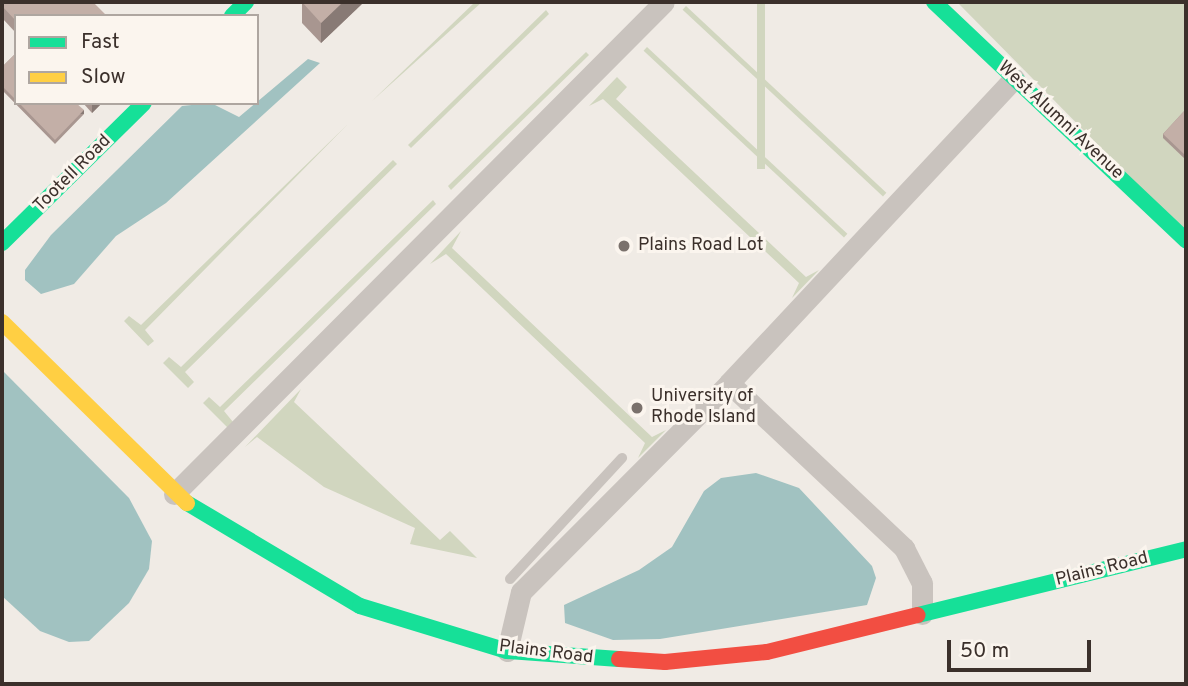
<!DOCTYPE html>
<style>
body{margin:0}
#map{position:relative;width:1188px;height:686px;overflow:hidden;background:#f0ebe5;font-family:Overpass,sans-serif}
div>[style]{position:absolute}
.green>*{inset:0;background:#d1d6bf;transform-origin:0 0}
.water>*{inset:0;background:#a1c2c1}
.lane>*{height:10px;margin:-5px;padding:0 5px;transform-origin:5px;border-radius:5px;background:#c9c3be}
.street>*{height:21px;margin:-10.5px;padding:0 10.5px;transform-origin:10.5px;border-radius:10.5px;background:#c9c3be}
.fast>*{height:16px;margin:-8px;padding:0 8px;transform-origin:8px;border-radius:8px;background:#16e098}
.slow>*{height:16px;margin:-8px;padding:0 8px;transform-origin:8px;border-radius:8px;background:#ffcf43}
.jam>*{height:16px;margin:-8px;padding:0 8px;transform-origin:8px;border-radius:8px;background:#f24e42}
.wall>*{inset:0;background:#a89690}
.shaded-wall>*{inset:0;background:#887a75;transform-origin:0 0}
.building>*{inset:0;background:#c3afa7}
.dots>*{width:19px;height:19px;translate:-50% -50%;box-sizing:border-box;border:4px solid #fbf5ee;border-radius:50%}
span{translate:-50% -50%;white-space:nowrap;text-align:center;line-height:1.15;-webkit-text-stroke:6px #fbf5ee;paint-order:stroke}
.street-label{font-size:18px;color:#3b302b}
.poi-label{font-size:18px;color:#3b302b}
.left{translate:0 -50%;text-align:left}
.frame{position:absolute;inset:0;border:4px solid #3b302b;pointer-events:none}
.legend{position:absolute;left:14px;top:14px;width:245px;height:91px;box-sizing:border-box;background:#fbf5ee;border:2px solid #aea6a0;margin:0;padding:9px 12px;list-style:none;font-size:21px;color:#3b302b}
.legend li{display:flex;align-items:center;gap:14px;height:35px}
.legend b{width:35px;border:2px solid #aea6a0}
.scale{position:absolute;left:947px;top:640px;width:144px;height:32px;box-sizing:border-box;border:4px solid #3b302b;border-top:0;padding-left:9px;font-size:21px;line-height:24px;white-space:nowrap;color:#3b302b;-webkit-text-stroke:5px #fbf5ee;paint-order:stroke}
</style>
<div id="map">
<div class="green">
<div style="clip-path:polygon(475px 2px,482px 2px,372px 101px)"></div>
<div style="left:757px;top:2px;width:8px;height:167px"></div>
<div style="clip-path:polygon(957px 2px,1186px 2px,1186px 234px)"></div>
<div style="left:686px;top:6px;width:274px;height:5px;rotate:43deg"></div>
<div style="clip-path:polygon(546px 10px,549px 14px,411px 148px,408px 145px)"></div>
<div style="left:647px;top:47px;width:274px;height:5px;rotate:43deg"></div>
<div style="clip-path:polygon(586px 52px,589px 55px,451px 190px,448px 186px)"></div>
<div style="clip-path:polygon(617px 77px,627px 87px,616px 99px,806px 277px,819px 270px,792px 298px,799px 283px,603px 99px,589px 106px)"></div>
<div style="clip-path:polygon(348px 124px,145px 330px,154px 341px,148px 346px,124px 321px,129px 316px,141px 325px)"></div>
<div style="clip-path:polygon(393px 160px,397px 164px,185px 372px,194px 382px,188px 388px,163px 363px,169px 357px,181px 367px)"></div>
<div style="clip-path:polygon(433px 200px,436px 204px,224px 411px,233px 422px,228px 428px,203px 403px,209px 397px,220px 407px)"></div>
<div style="clip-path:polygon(461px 231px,452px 248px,652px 437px,666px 430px,638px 458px,645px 443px,446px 254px,430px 264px)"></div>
<div style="clip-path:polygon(301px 389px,294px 402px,440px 540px,450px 531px,477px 558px,410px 544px,415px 528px,324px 487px,257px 437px,245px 447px)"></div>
</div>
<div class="water">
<div style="clip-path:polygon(308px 59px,320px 63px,166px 203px,116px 236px,74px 284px,41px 294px,25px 280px,25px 270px,51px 235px,182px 106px,211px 103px,239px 117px)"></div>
<div style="clip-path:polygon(2px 370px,129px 498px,152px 541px,149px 569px,129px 603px,89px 641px,69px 642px,40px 631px,2px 596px)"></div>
<div style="clip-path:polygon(756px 473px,799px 488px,872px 566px,876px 578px,867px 605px,660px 639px,613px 640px,565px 623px,564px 605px,639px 570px,672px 547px,704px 491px,721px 478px)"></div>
</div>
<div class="lane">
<div style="left:510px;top:579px;width:165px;rotate:-47.2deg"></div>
</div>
<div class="street">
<div style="left:729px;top:383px;width:241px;rotate:43.3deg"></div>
<div style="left:904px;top:548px;width:39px;rotate:63deg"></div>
<div style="left:922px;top:583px;width:31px;rotate:90deg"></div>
<div style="left:174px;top:494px;width:694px;rotate:-45.12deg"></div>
<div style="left:507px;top:651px;width:61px;rotate:-76.7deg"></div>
<div style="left:521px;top:592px;width:295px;rotate:-45.1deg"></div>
<div style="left:729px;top:383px;width:417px;rotate:-46.9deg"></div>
</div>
<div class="fast">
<div style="left:934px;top:2px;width:347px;rotate:43.4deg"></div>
<div style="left:232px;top:16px;width:20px;rotate:-45deg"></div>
<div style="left:2px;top:243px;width:199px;rotate:-44.6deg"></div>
<div style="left:187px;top:503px;width:201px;rotate:30.8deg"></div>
<div style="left:360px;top:606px;width:154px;rotate:17deg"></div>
<div style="left:507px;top:651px;width:112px;rotate:4.1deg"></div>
<div style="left:918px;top:615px;width:276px;rotate:-13.8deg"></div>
</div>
<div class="slow">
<div style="left:2px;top:322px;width:259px;rotate:44.4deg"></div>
</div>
<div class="jam">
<div style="left:619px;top:659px;width:46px;rotate:3.7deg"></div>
<div style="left:665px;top:662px;width:102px;rotate:-5.6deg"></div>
<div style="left:767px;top:652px;width:155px;rotate:-13.8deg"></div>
</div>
<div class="wall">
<div style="clip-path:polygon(2px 2px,16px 16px,16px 33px,2px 18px)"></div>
<div style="clip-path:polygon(302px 2px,364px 2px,321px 43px,302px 23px)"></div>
<div style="clip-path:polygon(16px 53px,16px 103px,76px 103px,84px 114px,55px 144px,2px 90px,2px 67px)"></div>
<div style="clip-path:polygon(83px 103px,102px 103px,92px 113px)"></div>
<div style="clip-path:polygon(1186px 109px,1186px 160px,1163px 138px,1163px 134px)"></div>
</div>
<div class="shaded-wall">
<div style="clip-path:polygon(343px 2px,364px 2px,321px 43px,321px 23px)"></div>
<div style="clip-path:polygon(92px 103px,102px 103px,92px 113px)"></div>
<div style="left:84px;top:110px;width:4px;height:42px;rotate:90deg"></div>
</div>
<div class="building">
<div style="clip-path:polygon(2px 2px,93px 2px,107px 16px,16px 16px,16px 21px,2px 6px)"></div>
<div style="clip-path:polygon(302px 2px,343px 2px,321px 23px)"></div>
<div style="clip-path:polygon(16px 53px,16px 100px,2px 86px,2px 67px)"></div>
<div style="clip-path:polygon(19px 103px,76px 103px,84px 110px,55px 140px)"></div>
<div style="clip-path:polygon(1186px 109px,1186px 156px,1163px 134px)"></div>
</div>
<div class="dots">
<div style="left:624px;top:246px;background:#7a716c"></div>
<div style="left:637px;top:408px;background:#7a716c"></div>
</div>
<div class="street-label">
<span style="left:1060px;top:121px;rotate:43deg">West Alumni Avenue</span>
<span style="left:73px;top:174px;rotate:-45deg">Tootell Road</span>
<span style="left:1102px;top:570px;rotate:-14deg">Plains Road</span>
<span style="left:546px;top:653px;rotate:7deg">Plains Road</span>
</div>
<div class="poi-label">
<span class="left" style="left:638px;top:246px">Plains Road Lot</span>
<span class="left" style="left:651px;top:408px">University of<br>Rhode Island</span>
</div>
<div class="frame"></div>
<ul class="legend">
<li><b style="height:9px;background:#16e098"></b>Fast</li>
<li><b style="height:9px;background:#ffcf43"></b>Slow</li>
</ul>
<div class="scale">50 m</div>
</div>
